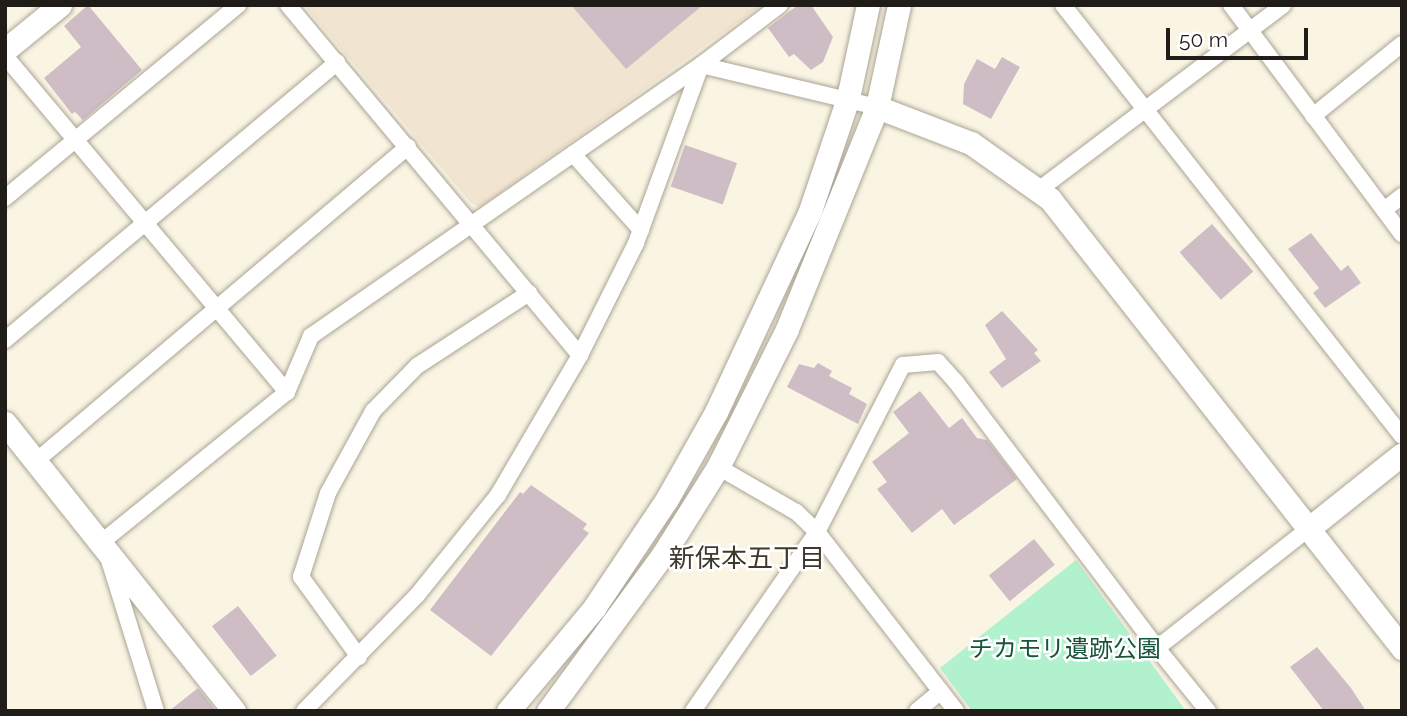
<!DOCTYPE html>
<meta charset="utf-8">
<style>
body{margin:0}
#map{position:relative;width:1407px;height:716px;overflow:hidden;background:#faf4e3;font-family:Raleway,"Noto Sans JP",sans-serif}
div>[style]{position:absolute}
.education>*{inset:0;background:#f1e4d0}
.green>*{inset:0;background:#b2f1ce}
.building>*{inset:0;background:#cfbdc5;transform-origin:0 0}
.roads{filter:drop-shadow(0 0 2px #aba495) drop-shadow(0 0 2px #aba495)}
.street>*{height:16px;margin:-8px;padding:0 8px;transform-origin:8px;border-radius:8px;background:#fff}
.secondary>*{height:23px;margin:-11.5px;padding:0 11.5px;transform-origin:11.5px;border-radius:11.5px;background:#fff}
span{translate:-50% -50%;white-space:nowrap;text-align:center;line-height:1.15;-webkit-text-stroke:5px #fff;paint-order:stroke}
.park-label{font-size:24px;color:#155639}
.neighbourhood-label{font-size:26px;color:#3f392c}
.frame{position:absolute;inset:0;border:7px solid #201d18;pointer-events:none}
.scale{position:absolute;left:1166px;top:28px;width:142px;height:32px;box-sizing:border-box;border:4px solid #201d18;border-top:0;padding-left:9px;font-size:21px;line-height:24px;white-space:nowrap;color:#201d18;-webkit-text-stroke:5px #fff;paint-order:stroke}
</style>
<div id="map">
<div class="education">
<div style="clip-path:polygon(304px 5px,762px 5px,480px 207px,471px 203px)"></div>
</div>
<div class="green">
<div style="clip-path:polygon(1076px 560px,1186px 711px,972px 711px,940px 668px)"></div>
</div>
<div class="building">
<div style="clip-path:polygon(88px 5px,142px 70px,83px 120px,75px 112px,72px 114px,44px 78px,81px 47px,64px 26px)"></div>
<div style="clip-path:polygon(571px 5px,703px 5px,626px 69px)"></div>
<div style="clip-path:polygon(798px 5px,811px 5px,833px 37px,823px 62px,811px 70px,794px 54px,789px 57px,768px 28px)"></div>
<div style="clip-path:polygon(1002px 57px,1020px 67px,991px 119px,963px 104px,964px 84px,977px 59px,995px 69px)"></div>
<div style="left:685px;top:145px;width:55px;height:44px;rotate:19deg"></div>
<div style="left:1212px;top:224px;width:63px;height:43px;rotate:49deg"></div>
<div style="clip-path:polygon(1311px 233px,1341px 271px,1348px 265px,1361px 283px,1325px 308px,1313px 293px,1319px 288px,1288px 249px)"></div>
<div style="clip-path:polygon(1002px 311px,1038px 350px,1034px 353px,1041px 361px,1002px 388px,989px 372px,1006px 359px,985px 325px)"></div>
<div style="clip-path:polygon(818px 363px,832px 371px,829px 376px,852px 388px,849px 394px,867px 404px,858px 424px,787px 387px,799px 364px,814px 368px)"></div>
<div style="clip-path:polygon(920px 391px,949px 428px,962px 418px,977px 438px,987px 440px,1017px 479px,954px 525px,942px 509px,912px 533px,877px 489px,887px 482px,872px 462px,909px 433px,893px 412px)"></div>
<div style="clip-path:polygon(531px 485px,587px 524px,583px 529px,589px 533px,491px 656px,430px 610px,520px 492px,523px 494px)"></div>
<div style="left:1034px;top:539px;width:33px;height:58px;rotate:51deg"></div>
<div style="left:238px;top:606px;width:63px;height:33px;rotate:52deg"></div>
<div style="clip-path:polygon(1317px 647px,1351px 688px,1366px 711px,1324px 711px,1290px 667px)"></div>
<div style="clip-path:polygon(198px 688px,216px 711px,169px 711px)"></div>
</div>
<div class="roads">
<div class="street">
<div style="left:288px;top:5px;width:456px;rotate:50.2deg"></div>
<div style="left:780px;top:5px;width:99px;rotate:142.8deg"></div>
<div style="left:701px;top:65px;width:181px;rotate:13.4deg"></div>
<div style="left:1063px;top:5px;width:548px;rotate:51.81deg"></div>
<div style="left:1231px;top:5px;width:286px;rotate:53.3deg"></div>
<div style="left:5px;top:56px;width:439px;rotate:50deg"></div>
<div style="left:1313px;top:116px;width:114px;rotate:-39deg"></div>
<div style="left:573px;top:154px;width:102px;rotate:48.2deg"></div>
<div style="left:1040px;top:189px;width:305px;rotate:-37.1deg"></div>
<div style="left:5px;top:198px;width:303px;rotate:-39.6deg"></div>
<div style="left:1384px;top:210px;width:23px;rotate:-38deg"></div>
<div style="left:5px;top:340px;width:433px;rotate:-39.9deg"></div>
<div style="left:36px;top:461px;width:487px;rotate:-40.2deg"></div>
<div style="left:1157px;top:648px;width:81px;rotate:51deg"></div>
<div style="left:359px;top:657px;width:99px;rotate:-125.9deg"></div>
<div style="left:301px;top:577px;width:88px;rotate:-72.2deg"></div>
<div style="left:328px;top:493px;width:94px;rotate:-61.2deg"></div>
<div style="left:373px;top:411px;width:63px;rotate:-45.6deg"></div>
<div style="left:417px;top:366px;width:134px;rotate:-33.1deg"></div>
<div style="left:156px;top:711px;width:178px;rotate:-107.3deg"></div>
<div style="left:103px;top:541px;width:237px;rotate:-39deg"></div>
<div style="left:287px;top:392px;width:61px;rotate:-66.8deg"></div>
<div style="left:311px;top:336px;width:475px;rotate:-34.8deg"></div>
<div style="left:304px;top:711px;width:163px;rotate:-45.7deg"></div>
<div style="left:418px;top:594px;width:127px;rotate:-51.1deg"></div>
<div style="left:498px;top:495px;width:162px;rotate:-59.6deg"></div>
<div style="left:580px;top:355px;width:125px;rotate:-63.4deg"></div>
<div style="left:636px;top:243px;width:189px;rotate:-69.9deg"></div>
<div style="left:693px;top:711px;width:218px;rotate:-55.3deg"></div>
<div style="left:817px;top:532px;width:29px;rotate:-136deg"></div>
<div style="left:796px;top:512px;width:90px;rotate:-150deg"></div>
<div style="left:917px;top:711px;width:31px;rotate:-40deg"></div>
<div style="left:956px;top:711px;width:227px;rotate:-127.8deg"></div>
<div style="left:817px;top:532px;width:188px;rotate:-62.8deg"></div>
<div style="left:903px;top:365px;width:35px;rotate:-5deg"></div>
<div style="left:938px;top:362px;width:27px;rotate:48deg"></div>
<div style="left:956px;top:382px;width:333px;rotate:52.9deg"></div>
<div style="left:1157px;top:648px;width:192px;rotate:-38.2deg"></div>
</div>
<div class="secondary">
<div style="left:5px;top:50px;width:71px;rotate:-39.3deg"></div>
<div style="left:877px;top:107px;width:101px;rotate:21deg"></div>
<div style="left:971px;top:143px;width:97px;rotate:35.3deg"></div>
<div style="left:1050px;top:199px;width:571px;rotate:51.9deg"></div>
<div style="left:5px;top:423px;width:368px;rotate:51.5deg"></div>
<div style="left:1308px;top:529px;width:120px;rotate:-38.6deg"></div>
<div style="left:508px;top:711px;width:134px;rotate:-50.1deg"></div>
<div style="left:594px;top:608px;width:131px;rotate:-56.2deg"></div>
<div style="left:667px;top:499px;width:100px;rotate:-60.6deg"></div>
<div style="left:716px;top:412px;width:222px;rotate:-64.9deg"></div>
<div style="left:810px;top:211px;width:119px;rotate:-71.4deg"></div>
<div style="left:848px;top:98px;width:95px;rotate:-77.9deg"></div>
<div style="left:548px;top:711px;width:192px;rotate:-53.7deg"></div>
<div style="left:662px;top:556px;width:105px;rotate:-57.8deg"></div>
<div style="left:718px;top:467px;width:154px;rotate:-63.4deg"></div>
<div style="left:787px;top:329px;width:240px;rotate:-67.9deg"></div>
<div style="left:877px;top:107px;width:104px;rotate:-77.8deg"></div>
</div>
</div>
<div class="park-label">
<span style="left:1065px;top:649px">チカモリ遺跡公園</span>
</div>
<div class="neighbourhood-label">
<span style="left:747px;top:559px">新保本五丁目</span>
</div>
<div class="frame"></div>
<div class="scale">50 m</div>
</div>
